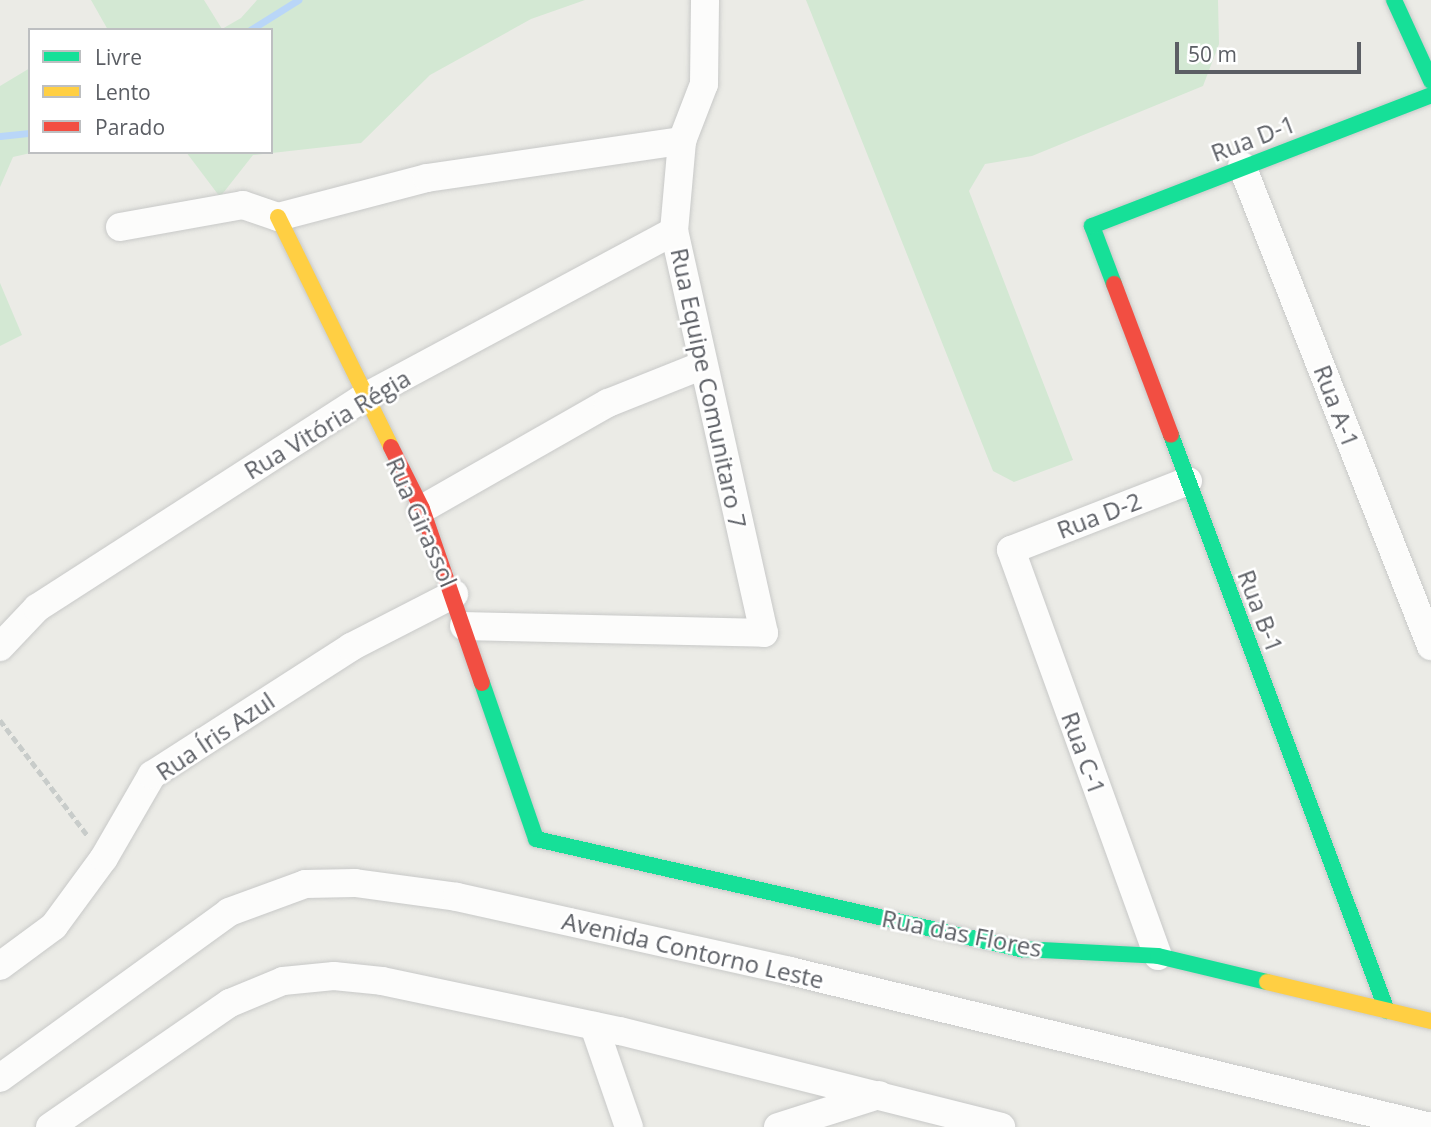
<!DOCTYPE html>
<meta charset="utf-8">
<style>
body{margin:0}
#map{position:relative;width:1431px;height:1127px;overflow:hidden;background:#ebebe6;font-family:"Open Sans",sans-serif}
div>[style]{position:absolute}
.green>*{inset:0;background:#d3e8d3}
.stream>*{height:7px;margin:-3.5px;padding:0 3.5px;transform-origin:3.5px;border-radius:3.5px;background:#b9d6f8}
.path>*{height:4.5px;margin-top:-2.25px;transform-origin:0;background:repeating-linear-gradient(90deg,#c8ccca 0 7px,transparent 0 10.5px)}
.roads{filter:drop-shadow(0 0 2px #c8c9c8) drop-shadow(0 0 2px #c8c9c8)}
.street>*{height:28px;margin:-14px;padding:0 14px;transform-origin:14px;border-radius:14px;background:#fcfcfb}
.fast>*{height:16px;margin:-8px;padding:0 8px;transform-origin:8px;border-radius:8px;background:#16e098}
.slow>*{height:16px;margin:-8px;padding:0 8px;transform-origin:8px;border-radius:8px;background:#ffcf43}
.jam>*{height:16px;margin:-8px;padding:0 8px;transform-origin:8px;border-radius:8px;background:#f24e42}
span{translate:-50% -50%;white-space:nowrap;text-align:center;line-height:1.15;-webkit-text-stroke:5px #fff;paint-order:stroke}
.street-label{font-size:24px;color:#5b5e64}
.legend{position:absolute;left:28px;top:28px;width:245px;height:126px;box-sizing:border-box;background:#fff;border:2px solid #bdbfc1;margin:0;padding:9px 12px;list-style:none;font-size:21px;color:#5b5e64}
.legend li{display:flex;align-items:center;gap:14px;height:35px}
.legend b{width:35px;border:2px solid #bdbfc1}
.scale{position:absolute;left:1175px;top:42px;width:186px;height:32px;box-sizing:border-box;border:4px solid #5b5e64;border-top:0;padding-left:9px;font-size:21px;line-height:24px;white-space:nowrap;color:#5b5e64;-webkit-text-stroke:5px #fff;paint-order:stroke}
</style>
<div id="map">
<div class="green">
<div style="clip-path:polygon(91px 0,204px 0,222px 29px,241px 18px,257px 0,585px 0,531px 19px,430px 75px,361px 143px,253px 155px,220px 197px,186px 152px,271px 152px,271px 30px,108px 30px)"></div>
<div style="clip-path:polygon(806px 0,1218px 0,1219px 44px,1203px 86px,1032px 156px,985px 164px,969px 191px,1073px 460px,1014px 482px,993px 471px)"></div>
<div style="clip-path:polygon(30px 68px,30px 152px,35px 152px,13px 157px,0 187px,0 86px)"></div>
<div style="clip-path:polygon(0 283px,22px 335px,0 346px)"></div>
</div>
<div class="stream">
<div style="left:250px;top:30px;width:57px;rotate:-32deg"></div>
<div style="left:0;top:136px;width:30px;rotate:-6deg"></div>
</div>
<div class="path">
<div style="left:0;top:720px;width:146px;rotate:52.8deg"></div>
</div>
<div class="roads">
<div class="street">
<div style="left:1242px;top:166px;width:516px;rotate:68.51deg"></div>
<div style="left:120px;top:227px;width:125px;rotate:-10.1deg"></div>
<div style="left:243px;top:205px;width:37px;rotate:19deg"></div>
<div style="left:278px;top:217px;width:154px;rotate:-14.7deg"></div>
<div style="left:427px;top:178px;width:258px;rotate:-8.3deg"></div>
<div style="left:422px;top:509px;width:214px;rotate:-29.7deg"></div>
<div style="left:608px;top:403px;width:100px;rotate:-21.7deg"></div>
<div style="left:464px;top:626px;width:300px;rotate:1.3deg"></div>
<div style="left:764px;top:633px;width:412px;rotate:-102.6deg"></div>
<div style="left:674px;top:231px;width:90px;rotate:-84.9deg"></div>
<div style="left:682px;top:141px;width:61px;rotate:-68.9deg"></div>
<div style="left:704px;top:84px;width:84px;rotate:-89.3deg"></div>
<div style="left:0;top:647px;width:54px;rotate:-46.5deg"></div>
<div style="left:37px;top:608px;width:388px;rotate:-32.8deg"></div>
<div style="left:363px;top:398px;width:353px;rotate:-28.2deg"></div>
<div style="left:1158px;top:956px;width:432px;rotate:-109.9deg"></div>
<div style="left:1011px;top:550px;width:190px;rotate:-21.3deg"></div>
<div style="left:0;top:966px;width:67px;rotate:-36.5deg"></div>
<div style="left:54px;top:926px;width:84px;rotate:-53.7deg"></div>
<div style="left:104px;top:858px;width:96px;rotate:-60deg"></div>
<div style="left:152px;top:775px;width:237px;rotate:-32.7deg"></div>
<div style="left:351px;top:647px;width:116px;rotate:-27.2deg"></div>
<div style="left:594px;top:1026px;width:107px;rotate:70.9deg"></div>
<div style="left:0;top:1078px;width:283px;rotate:-35.9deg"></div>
<div style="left:229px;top:912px;width:81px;rotate:-20.2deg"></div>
<div style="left:305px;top:884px;width:50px;rotate:-1.1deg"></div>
<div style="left:355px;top:883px;width:103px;rotate:7.8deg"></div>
<div style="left:457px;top:897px;width:341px;rotate:12.5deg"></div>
<div style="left:790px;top:971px;width:660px;rotate:13.68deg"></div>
<div style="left:50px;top:1127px;width:219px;rotate:-34.6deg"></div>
<div style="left:230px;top:1003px;width:57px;rotate:-22.5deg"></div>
<div style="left:283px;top:981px;width:51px;rotate:-5.6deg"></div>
<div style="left:334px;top:976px;width:48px;rotate:5.9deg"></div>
<div style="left:382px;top:981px;width:243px;rotate:11.9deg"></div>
<div style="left:620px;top:1031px;width:393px;rotate:14.1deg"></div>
<div style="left:778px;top:1127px;width:106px;rotate:-17.6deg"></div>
</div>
<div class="fast">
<div style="left:1394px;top:0;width:89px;rotate:65.4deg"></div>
<div style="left:1114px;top:284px;width:62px;rotate:-110.8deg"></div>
<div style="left:1092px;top:226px;width:363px;rotate:-21.1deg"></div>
<div style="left:1171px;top:435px;width:615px;rotate:69.44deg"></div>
<div style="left:482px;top:683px;width:165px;rotate:70.9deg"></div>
<div style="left:536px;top:839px;width:498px;rotate:12.8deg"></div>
<div style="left:1022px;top:949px;width:136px;rotate:2.9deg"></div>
<div style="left:1158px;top:956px;width:112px;rotate:13.4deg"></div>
</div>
<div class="slow">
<div style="left:278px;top:217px;width:256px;rotate:63.8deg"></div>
<div style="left:1267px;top:982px;width:169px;rotate:13.4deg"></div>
</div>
<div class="jam">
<div style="left:1114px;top:284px;width:161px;rotate:69.3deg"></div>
<div style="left:391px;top:447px;width:69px;rotate:63.4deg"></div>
<div style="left:422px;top:509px;width:184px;rotate:71deg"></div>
</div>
</div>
<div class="street-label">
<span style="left:1253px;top:138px;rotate:-21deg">Rua D-1</span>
<span style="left:709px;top:388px;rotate:78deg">Rua Equipe Comunitaro 7</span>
<span style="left:1337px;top:406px;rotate:69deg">Rua A-1</span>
<span style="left:327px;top:424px;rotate:-31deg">Rua Vitória Régia</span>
<span style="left:1099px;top:515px;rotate:-21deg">Rua D-2</span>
<span style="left:422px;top:522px;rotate:66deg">Rua Girassol</span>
<span style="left:1261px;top:611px;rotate:69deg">Rua B-1</span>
<span style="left:215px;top:736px;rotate:-34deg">Rua Íris Azul</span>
<span style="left:1084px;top:753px;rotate:70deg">Rua C-1</span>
<span style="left:962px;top:933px;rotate:11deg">Rua das Flores</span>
<span style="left:693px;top:950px;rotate:13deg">Avenida Contorno Leste</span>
</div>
<ul class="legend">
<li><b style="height:9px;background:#16e098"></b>Livre</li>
<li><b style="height:9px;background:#ffcf43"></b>Lento</li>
<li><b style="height:9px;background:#f24e42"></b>Parado</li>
</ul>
<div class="scale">50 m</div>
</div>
